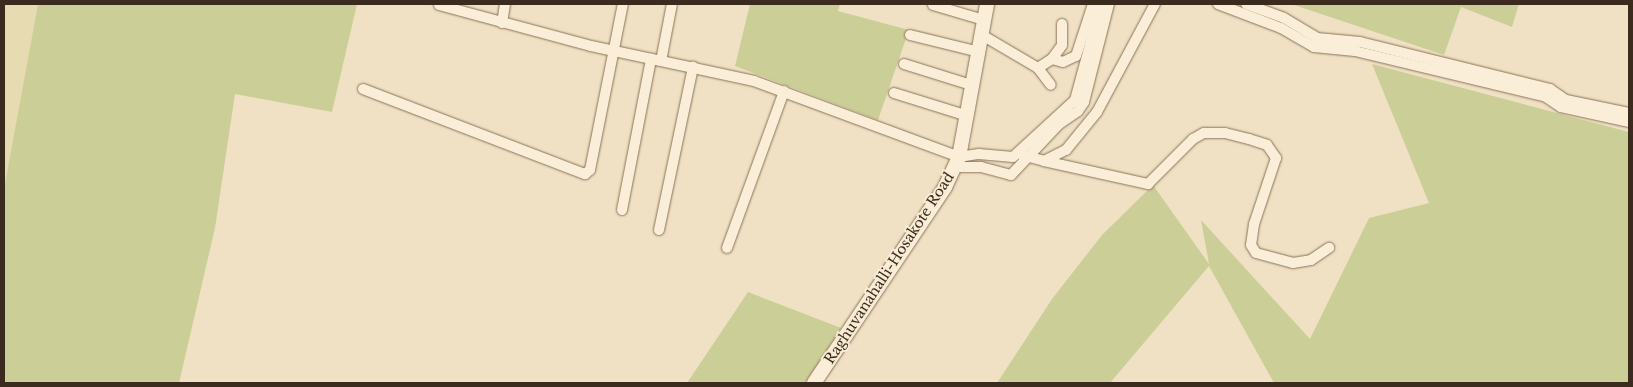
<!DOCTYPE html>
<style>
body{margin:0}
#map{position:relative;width:1633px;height:387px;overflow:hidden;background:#f0e1c4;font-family:"Libre Baskerville",serif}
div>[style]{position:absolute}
.farmland>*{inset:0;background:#e6dbb1}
.green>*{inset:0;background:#cbcf97}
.roads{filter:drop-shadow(0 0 1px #8b7259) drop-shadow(0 0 1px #8b7259)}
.minor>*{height:10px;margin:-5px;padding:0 5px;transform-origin:5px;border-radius:5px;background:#faeed8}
.secondary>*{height:14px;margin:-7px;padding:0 7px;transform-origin:7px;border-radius:7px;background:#faeed8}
span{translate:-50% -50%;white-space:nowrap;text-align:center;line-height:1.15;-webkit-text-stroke:4px #f7ebd4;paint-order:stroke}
.street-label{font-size:14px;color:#3b2b1e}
.frame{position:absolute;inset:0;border:5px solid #3b2b1e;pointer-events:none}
</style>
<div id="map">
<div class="farmland">
<div style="clip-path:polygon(4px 4px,38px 4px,4px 189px)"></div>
</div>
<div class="green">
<div style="clip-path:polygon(38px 4px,357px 4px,332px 112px,235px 94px,215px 228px,179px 383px,4px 383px,4px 189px)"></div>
<div style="clip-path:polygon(750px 4px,840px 4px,838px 11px,909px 30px,878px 120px,735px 66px)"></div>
<div style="clip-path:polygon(1291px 4px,1519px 4px,1512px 27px,1461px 7px,1444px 55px)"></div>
<div style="clip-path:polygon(1372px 64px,1629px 132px,1629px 383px,1274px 383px,1209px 266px,1110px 383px,997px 383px,1052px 299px,1102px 235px,1153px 185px,1209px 264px,1201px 220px,1310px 339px,1369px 218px,1429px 203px)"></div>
<div style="clip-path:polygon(748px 292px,841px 328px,805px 383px,687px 383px)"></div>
</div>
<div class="roads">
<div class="minor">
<div style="left:1218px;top:4px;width:67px;rotate:20.9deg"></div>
<div style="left:1281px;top:28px;width:38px;rotate:30deg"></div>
<div style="left:1314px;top:47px;width:41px;rotate:5.6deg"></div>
<div style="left:1355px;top:51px;width:196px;rotate:13.5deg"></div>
<div style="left:1546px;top:97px;width:18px;rotate:34deg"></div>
<div style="left:1561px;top:107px;width:70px;rotate:12.4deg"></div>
<div style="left:1246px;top:4px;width:40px;rotate:20.2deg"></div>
<div style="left:1284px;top:18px;width:39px;rotate:31deg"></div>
<div style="left:1317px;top:38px;width:43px;rotate:5.3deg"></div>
<div style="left:1360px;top:42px;width:196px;rotate:13.9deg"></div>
<div style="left:1550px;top:89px;width:19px;rotate:35deg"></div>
<div style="left:1566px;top:100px;width:64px;rotate:11.7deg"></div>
<div style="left:439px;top:5px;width:157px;rotate:15.1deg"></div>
<div style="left:591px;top:46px;width:167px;rotate:12.1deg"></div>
<div style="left:754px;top:81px;width:219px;rotate:20.3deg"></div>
<div style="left:959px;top:157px;width:20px;rotate:-9deg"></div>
<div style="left:979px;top:154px;width:34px;rotate:5deg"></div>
<div style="left:1013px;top:157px;width:84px;rotate:-42.6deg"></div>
<div style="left:1075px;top:100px;width:99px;rotate:-74.8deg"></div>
<div style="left:933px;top:5px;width:53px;rotate:16.4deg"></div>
<div style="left:502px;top:23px;width:19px;rotate:-81deg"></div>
<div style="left:910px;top:35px;width:71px;rotate:13.8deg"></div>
<div style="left:982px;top:35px;width:65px;rotate:30.5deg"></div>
<div style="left:1038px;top:68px;width:21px;rotate:53deg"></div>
<div style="left:1052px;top:59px;width:11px;rotate:15deg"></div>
<div style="left:1063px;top:62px;width:14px;rotate:-25deg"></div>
<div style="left:1076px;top:56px;width:55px;rotate:-71.9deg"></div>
<div style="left:661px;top:61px;width:58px;rotate:-79.1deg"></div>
<div style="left:904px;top:64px;width:73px;rotate:17.4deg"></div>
<div style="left:1038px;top:68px;width:17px;rotate:-33deg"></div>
<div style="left:1052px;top:59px;width:17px;rotate:-54deg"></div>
<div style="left:1062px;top:45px;width:21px;rotate:-90deg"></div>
<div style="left:363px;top:89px;width:238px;rotate:21deg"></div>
<div style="left:585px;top:174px;width:6px;rotate:-39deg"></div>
<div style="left:590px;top:170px;width:169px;rotate:-78.8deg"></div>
<div style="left:894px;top:93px;width:77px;rotate:17.3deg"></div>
<div style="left:1022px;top:155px;width:23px;rotate:15deg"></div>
<div style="left:1044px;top:161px;width:25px;rotate:-27deg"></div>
<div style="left:1066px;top:150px;width:49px;rotate:-50.8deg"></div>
<div style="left:1097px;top:112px;width:123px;rotate:-61.8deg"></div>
<div style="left:1044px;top:161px;width:107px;rotate:12.5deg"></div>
<div style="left:1148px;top:184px;width:64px;rotate:-45deg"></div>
<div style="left:1193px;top:139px;width:13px;rotate:-29deg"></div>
<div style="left:1204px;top:133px;width:21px"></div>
<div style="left:1225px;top:133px;width:25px;rotate:14deg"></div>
<div style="left:1249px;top:139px;width:19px;rotate:18deg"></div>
<div style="left:1267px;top:145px;width:16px;rotate:55deg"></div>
<div style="left:1276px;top:158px;width:70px;rotate:108.4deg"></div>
<div style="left:1254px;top:224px;width:21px;rotate:98deg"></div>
<div style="left:1251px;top:245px;width:9px;rotate:58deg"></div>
<div style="left:1256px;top:253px;width:38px;rotate:15deg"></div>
<div style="left:1293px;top:263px;width:18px;rotate:-9deg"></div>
<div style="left:1311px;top:260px;width:22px;rotate:-34deg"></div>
<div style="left:954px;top:167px;width:27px"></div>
<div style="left:981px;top:167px;width:31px;rotate:15deg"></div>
<div style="left:1011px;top:175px;width:70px;rotate:-46.7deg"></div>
<div style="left:1059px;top:124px;width:23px;rotate:-34deg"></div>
<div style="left:1078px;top:111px;width:11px;rotate:-56deg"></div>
<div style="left:1084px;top:102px;width:101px;rotate:-75.7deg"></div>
<div style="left:622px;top:210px;width:154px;rotate:-79.1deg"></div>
<div style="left:659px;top:230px;width:167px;rotate:-78.2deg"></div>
<div style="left:727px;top:248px;width:167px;rotate:-70deg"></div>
</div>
<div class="secondary">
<div style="left:814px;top:383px;width:236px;rotate:-56.2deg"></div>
<div style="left:945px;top:187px;width:33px;rotate:-65deg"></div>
<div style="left:959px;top:157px;width:156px;rotate:-79.6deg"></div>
</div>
</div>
<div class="street-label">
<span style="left:889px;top:268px;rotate:-57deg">Raghuvanahalli-Hosakote Road</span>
</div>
<div class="frame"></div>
</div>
